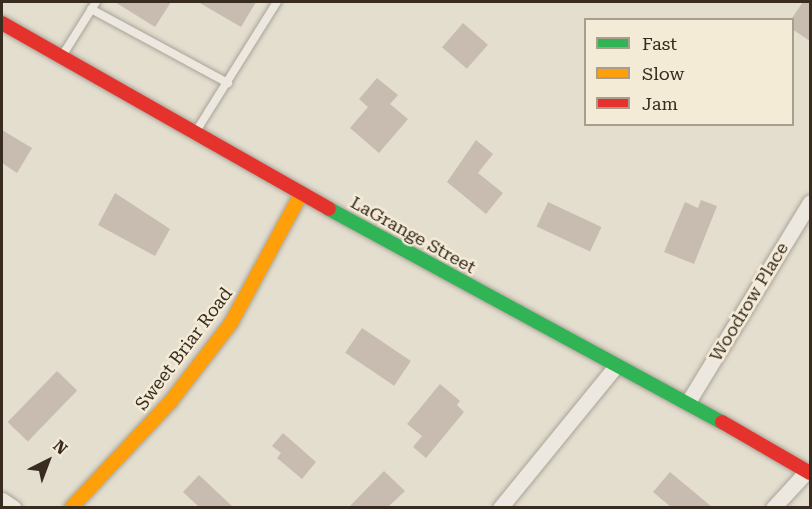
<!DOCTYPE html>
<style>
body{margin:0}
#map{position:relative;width:812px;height:509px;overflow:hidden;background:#e4decf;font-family:"Roboto Serif",serif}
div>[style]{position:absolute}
.building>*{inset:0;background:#c8bcb0;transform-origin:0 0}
.roads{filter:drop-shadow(0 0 2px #a9a398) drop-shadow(0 0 2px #a9a398)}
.lane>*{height:8px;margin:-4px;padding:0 4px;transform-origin:4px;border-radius:4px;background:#ece8e0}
.street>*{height:15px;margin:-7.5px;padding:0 7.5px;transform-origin:7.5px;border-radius:7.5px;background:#ece8e0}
.fast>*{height:14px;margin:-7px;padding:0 7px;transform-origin:7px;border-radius:7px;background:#30b455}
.slow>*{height:14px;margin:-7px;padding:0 7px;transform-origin:7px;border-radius:7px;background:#ff9f0a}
.jam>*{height:14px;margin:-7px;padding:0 7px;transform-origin:7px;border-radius:7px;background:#e5322d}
span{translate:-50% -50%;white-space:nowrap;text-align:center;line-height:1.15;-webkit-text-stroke:5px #f4ebd6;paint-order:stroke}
.street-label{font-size:18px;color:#382b20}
.frame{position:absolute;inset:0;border:3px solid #382b20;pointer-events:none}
.legend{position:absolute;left:584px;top:18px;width:210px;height:108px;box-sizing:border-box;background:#f4ebd6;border:2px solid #a99e8d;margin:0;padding:8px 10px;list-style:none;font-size:18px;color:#382b20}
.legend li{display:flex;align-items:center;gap:12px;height:30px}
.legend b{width:30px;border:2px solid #a99e8d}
.north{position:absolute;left:18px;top:431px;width:60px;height:60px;-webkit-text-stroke:4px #f4ebd6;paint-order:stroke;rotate:42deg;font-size:16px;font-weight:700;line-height:24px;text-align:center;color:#382b20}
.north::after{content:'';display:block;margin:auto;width:21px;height:27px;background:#382b20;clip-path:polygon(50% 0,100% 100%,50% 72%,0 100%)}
</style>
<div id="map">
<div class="building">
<div style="clip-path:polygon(115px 2px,171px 2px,155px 27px)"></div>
<div style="clip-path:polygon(198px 2px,256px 2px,241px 27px)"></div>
<div style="clip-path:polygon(803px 2px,810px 2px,810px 41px,792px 29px,792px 18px)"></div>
<div style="left:463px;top:23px;width:33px;height:32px;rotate:41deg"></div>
<div style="clip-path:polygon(377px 78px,398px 95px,390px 104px,408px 119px,379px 153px,350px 128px,368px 107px,359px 99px)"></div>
<div style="clip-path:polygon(2px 130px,32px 148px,17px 173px,2px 163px)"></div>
<div style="clip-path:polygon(476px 140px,493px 154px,478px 173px,503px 193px,486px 214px,447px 182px)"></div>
<div style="clip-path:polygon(115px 193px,170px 229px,155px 256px,98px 225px)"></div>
<div style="clip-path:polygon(701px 200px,717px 206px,694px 264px,664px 252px,685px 202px,698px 208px)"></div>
<div style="left:548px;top:202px;width:59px;height:27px;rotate:25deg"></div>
<div style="left:362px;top:328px;width:59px;height:30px;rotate:34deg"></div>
<div style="left:57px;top:371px;width:28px;height:71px;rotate:44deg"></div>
<div style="clip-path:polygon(440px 384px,460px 401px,457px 405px,464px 412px,426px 458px,413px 447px,422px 436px,407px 424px)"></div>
<div style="clip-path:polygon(283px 433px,316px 462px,302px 479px,277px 458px,281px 453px,272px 446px)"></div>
<div style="clip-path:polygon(384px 471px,405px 491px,388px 507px,349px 507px)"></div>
<div style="clip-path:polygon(670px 472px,712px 507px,671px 507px,653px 492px)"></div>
<div style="clip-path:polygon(199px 475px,233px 507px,199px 507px,183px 492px)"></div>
</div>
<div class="roads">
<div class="lane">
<div style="left:91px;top:9px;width:156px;rotate:28.4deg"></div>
<div style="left:62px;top:56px;width:64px;rotate:-57.8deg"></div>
<div style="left:195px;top:133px;width:155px;rotate:-58deg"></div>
</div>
<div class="street">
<div style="left:688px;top:402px;width:234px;rotate:-58.6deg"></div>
<div style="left:2px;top:500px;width:14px;rotate:34deg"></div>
<div style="left:500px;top:508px;width:183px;rotate:-50.8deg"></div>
<div style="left:773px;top:508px;width:50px;rotate:-47.4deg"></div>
</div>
<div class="fast">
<div style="left:329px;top:209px;width:447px;rotate:28.5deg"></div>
</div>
<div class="slow">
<div style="left:71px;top:508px;width:146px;rotate:-46.9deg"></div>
<div style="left:171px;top:401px;width:98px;rotate:-52.4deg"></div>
<div style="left:231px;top:323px;width:147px;rotate:-61.5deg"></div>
</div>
<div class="jam">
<div style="left:2px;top:23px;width:376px;rotate:29.6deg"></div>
<div style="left:722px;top:422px;width:102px;rotate:30.1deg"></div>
</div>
</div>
<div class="street-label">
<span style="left:413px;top:235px;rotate:29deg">LaGrange Street</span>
<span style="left:749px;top:302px;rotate:-59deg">Woodrow Place</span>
<span style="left:184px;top:349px;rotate:-53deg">Sweet Briar Road</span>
</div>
<div class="frame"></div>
<ul class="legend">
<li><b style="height:8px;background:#30b455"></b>Fast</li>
<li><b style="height:8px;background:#ff9f0a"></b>Slow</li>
<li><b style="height:8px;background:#e5322d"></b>Jam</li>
</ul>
<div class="north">N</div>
</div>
